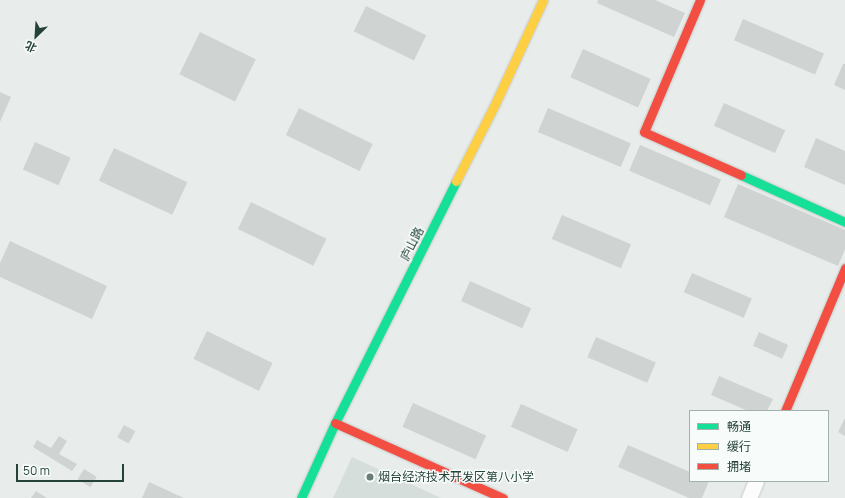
<!DOCTYPE html>
<meta charset="utf-8">
<style>
body{margin:0}
#map{position:relative;width:845px;height:498px;overflow:hidden;background:#e8edeb;font-family:Manrope,"Noto Sans SC",sans-serif}
div>[style]{position:absolute}
.built>*{inset:0;background:#d6dedb}
.building>*{inset:0;background:#cfd4d2;transform-origin:0 0}
.roads{filter:drop-shadow(0 0 1px #c5cac8) drop-shadow(0 0 1px #c5cac8)}
.street>*{height:15px;margin:-7.5px;padding:0 7.5px;transform-origin:7.5px;border-radius:7.5px;background:#fcfcfc}
.fast>*{height:9px;margin:-4.5px;padding:0 4.5px;transform-origin:4.5px;border-radius:4.5px;background:#16e098}
.slow>*{height:9px;margin:-4.5px;padding:0 4.5px;transform-origin:4.5px;border-radius:4.5px;background:#ffcf43}
.jam>*{height:9px;margin:-4.5px;padding:0 4.5px;transform-origin:4.5px;border-radius:4.5px;background:#f24e42}
.dots>*{width:11px;height:11px;translate:-50% -50%;box-sizing:border-box;border:2px solid #f7fbf9;border-radius:50%}
span{translate:-50% -50%;white-space:nowrap;text-align:center;line-height:1.15;-webkit-text-stroke:3px #f7fbf9;paint-order:stroke}
.street-label{font-size:12px;color:#24423a}
.poi-label{font-size:12px;color:#24423a}
.left{translate:0 -50%;text-align:left}
.legend{position:absolute;left:689px;top:410px;width:140px;height:72px;box-sizing:border-box;background:#f7fbf9;border:1px solid #a3b1ad;margin:0;padding:5px 7px;list-style:none;font-size:12px;color:#24423a}
.legend li{display:flex;align-items:center;gap:8px;height:20px}
.legend b{width:20px;border:1px solid #a3b1ad}
.north{position:absolute;left:16px;top:16px;width:40px;height:40px;-webkit-text-stroke:3px #f7fbf9;paint-order:stroke;rotate:205deg;font-size:11px;font-weight:700;line-height:16px;text-align:center;color:#24423a}
.north::after{content:'';display:block;margin:auto;width:14px;height:18px;background:#24423a;clip-path:polygon(50% 0,100% 100%,50% 72%,0 100%)}
.scale{position:absolute;left:16px;top:464px;width:108px;height:18px;box-sizing:border-box;border:2px solid #24423a;border-top:0;padding-left:5px;font-size:12px;line-height:14px;white-space:nowrap;color:#24423a;-webkit-text-stroke:3px #f7fbf9;paint-order:stroke}
</style>
<div id="map">
<div class="built">
<div style="clip-path:polygon(352px 457px,441px 498px,333px 498px)"></div>
</div>
<div class="building">
<div style="clip-path:polygon(598px 0,655px 0,685px 13px,674px 37px,597px 3px)"></div>
<div style="left:366px;top:6px;width:67px;height:28px;rotate:26deg"></div>
<div style="left:743px;top:19px;width:88px;height:23px;rotate:23deg"></div>
<div style="left:200px;top:32px;width:62px;height:47px;rotate:26deg"></div>
<div style="left:583px;top:49px;width:74px;height:31px;rotate:24deg"></div>
<div style="clip-path:polygon(843px 64px,845px 64px,845px 90px,834px 85px)"></div>
<div style="clip-path:polygon(0 92px,11px 97px,0 122px)"></div>
<div style="left:724px;top:103px;width:67px;height:25px;rotate:24deg"></div>
<div style="left:299px;top:108px;width:82px;height:30px;rotate:26deg"></div>
<div style="left:548px;top:108px;width:90px;height:26px;rotate:23deg"></div>
<div style="clip-path:polygon(816px 138px,845px 151px,845px 185px,804px 167px)"></div>
<div style="left:35px;top:142px;width:39px;height:30px;rotate:24deg"></div>
<div style="left:640px;top:145px;width:88px;height:28px;rotate:23deg"></div>
<div style="left:114px;top:148px;width:81px;height:36px;rotate:25deg"></div>
<div style="clip-path:polygon(738px 184px,845px 230px,845px 249px,838px 266px,724px 217px)"></div>
<div style="left:251px;top:202px;width:84px;height:30px;rotate:26deg"></div>
<div style="left:562px;top:215px;width:75px;height:26px;rotate:23deg"></div>
<div style="clip-path:polygon(10px 241px,107px 286px,92px 319px,0 277px,0 263px)"></div>
<div style="left:692px;top:273px;width:65px;height:21px;rotate:23deg"></div>
<div style="left:470px;top:281px;width:67px;height:22px;rotate:24deg"></div>
<div style="left:207px;top:331px;width:73px;height:31px;rotate:26deg"></div>
<div style="left:759px;top:332px;width:32px;height:15px;rotate:24deg"></div>
<div style="left:596px;top:337px;width:65px;height:22px;rotate:23deg"></div>
<div style="clip-path:polygon(719px 376px,773px 399px,767px 411px,748px 411px,711px 395px)"></div>
<div style="left:413px;top:403px;width:80px;height:26px;rotate:24deg"></div>
<div style="left:521px;top:404px;width:62px;height:25px;rotate:24deg"></div>
<div style="clip-path:polygon(845px 418px,845px 436px,838px 432px)"></div>
<div style="left:124px;top:425px;width:13px;height:14px;rotate:29deg"></div>
<div style="clip-path:polygon(59px 436px,67px 441px,59px 454px,77px 464px,72px 471px,33px 447px,37px 440px,51px 448px)"></div>
<div style="clip-path:polygon(628px 445px,690px 472px,690px 481px,709px 481px,702px 498px,689px 498px,618px 467px)"></div>
<div style="left:84px;top:469px;width:15px;height:12px;rotate:32deg"></div>
<div style="clip-path:polygon(149px 482px,184px 498px,142px 498px)"></div>
<div style="clip-path:polygon(36px 491px,47px 498px,31px 498px)"></div>
</div>
<div class="roads">
<div class="street">
<div style="left:749px;top:498px;width:18px;rotate:-68deg"></div>
</div>
<div class="fast">
<div style="left:741px;top:175px;width:114px;rotate:24.3deg"></div>
<div style="left:301px;top:498px;width:82px;rotate:-65.6deg"></div>
<div style="left:335px;top:423px;width:271px;rotate:-63.4deg"></div>
</div>
<div class="slow">
<div style="left:456px;top:181px;width:86px;rotate:-63.1deg"></div>
<div style="left:495px;top:104px;width:115px;rotate:-65.2deg"></div>
</div>
<div class="jam">
<div style="left:700px;top:0;width:143px;rotate:113deg"></div>
<div style="left:644px;top:132px;width:106px;rotate:23.9deg"></div>
<div style="left:785px;top:411px;width:155px;rotate:-67.2deg"></div>
<div style="left:335px;top:423px;width:184px;rotate:24.1deg"></div>
</div>
</div>
<div class="dots">
<div style="left:370px;top:477px;background:#697e78"></div>
</div>
<div class="street-label">
<span style="left:412px;top:244px;rotate:-63deg">庐山路</span>
</div>
<div class="poi-label">
<span class="left" style="left:378px;top:477px">烟台经济技术开发区第八小学</span>
</div>
<ul class="legend">
<li><b style="height:5px;background:#16e098"></b>畅通</li>
<li><b style="height:5px;background:#ffcf43"></b>缓行</li>
<li><b style="height:5px;background:#f24e42"></b>拥堵</li>
</ul>
<div class="north">北</div>
<div class="scale">50 m</div>
</div>
